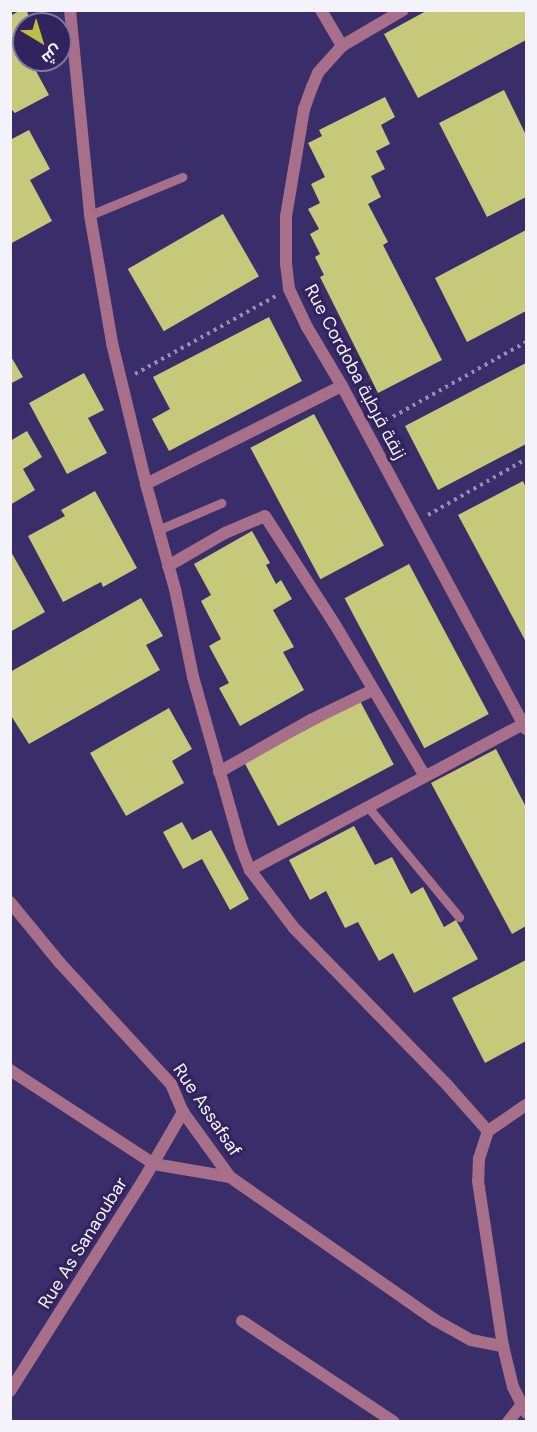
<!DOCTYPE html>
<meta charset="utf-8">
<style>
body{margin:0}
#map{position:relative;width:537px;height:1432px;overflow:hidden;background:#3a2e6a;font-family:"DM Sans",Cairo,sans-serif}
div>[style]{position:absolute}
.building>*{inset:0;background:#c6c87a;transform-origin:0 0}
.path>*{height:4px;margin-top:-2px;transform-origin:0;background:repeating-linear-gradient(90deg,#958eb1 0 3px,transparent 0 7.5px)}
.service>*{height:9px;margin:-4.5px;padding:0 4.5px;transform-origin:4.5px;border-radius:4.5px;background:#a76f8a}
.minor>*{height:12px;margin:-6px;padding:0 6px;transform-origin:6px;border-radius:6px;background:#a76f8a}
span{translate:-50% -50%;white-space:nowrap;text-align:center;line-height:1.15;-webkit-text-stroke:6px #31235e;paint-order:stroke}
.street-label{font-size:18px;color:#f4f3fb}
.frame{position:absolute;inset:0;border:12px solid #f4f3fb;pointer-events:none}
.north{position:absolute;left:12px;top:12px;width:60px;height:60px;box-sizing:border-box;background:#31235e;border:2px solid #7f769d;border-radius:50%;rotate:142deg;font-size:16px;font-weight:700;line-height:24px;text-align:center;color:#f4f3fb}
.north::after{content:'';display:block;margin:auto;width:21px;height:27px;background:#bebf42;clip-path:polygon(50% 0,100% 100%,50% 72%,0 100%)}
</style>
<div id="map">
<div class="building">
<div style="clip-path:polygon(21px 10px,26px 10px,33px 24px,24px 24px,24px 60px,30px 60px,49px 95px,15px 113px,10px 108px,10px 16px)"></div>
<div style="clip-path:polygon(428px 10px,526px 10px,526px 40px,418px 98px,384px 34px)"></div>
<div style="clip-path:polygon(504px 90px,526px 135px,526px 197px,487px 217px,439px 123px)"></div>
<div style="clip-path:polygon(385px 97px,395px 117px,381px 125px,390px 144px,376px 151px,385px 169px,371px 176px,381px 197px,368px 204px,388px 242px,383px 245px,442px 360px,378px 393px,320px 277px,324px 275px,315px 257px,320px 254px,310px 234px,319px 229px,308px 209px,320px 203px,311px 184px,325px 177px,308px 143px,322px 136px,319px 130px)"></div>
<div style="clip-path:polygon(29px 130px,50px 169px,30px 180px,52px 221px,10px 244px,10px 140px)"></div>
<div style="left:223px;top:214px;width:72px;height:110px;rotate:60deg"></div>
<div style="clip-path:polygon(526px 230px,526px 311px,467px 342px,435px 278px)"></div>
<div style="clip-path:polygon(269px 317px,302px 381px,169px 451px,152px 419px,170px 409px,153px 377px)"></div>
<div style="clip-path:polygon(10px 355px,23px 377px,10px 384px)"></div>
<div style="clip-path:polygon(526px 363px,526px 444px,438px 490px,405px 426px)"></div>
<div style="clip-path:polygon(84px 373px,104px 410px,88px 418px,107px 453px,67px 474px,29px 403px)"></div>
<div style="left:314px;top:414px;width:149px;height:72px;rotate:62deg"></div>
<div style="clip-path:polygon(27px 431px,42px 457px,23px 469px,35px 490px,10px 505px,10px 441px)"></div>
<div style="clip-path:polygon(523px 481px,526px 488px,526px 642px,458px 515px)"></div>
<div style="clip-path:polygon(95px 491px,137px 568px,103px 587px,101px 582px,63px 602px,28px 536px,65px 516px,61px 510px)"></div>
<div style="clip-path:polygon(252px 531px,270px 563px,266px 565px,276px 584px,281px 580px,292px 599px,273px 610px,294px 647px,283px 652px,304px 690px,240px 726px,219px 688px,229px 683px,209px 646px,221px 639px,201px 601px,211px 595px,194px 564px)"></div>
<div style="clip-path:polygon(10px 550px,45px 612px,10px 632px)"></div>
<div style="left:409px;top:564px;width:170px;height:73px;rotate:62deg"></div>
<div style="clip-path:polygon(141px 598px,163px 636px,146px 645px,160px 670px,29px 744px,10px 714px,10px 672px)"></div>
<div style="left:360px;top:701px;width:72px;height:131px;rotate:62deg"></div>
<div style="clip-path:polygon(169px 708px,192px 749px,172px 761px,184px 783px,126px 816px,90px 753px)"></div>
<div style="clip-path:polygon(496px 749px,526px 807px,526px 926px,512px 934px,431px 783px)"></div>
<div style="clip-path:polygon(182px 822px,192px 840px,211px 830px,249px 899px,230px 910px,202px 859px,183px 869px,163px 832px)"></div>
<div style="clip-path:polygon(354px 826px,375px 865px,392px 857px,411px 894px,423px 887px,444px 927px,456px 920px,478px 959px,414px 993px,393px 953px,379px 961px,358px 922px,345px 928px,326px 891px,310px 900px,289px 860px)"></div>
<div style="clip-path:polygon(526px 960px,526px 1041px,485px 1063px,452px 998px)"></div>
</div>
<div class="path">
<div style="left:135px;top:374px;width:161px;rotate:-29deg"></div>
<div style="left:380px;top:424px;width:167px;rotate:-29.3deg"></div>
<div style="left:428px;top:515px;width:113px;rotate:-29.7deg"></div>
</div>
<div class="service">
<div style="left:90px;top:215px;width:100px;rotate:-22.4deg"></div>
<div style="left:158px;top:530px;width:69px;rotate:-23.2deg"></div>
<div style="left:368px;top:807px;width:143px;rotate:50.4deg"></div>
</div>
<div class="minor">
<div style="left:70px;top:10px;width:206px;rotate:84.4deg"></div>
<div style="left:90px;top:215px;width:130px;rotate:80.2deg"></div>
<div style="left:112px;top:343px;width:145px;rotate:76.4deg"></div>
<div style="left:146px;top:484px;width:109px;rotate:74.6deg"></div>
<div style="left:175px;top:589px;width:90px;rotate:78.4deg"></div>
<div style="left:193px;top:677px;width:177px;rotate:74.2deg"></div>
<div style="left:241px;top:847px;width:25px;rotate:69deg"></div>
<div style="left:250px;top:870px;width:73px;rotate:52.8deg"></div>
<div style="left:294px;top:928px;width:221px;rotate:45.7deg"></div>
<div style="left:448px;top:1086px;width:60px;rotate:48.4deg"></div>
<div style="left:321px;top:10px;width:42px;rotate:59.7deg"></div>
<div style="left:403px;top:10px;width:71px;rotate:149.5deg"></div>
<div style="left:342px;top:46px;width:36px;rotate:132deg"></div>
<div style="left:318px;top:73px;width:15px;rotate:113deg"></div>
<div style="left:312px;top:87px;width:23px;rotate:110deg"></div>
<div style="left:304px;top:109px;width:109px;rotate:99.5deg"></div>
<div style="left:286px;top:216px;width:48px;rotate:90deg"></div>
<div style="left:286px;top:264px;width:25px;rotate:83deg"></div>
<div style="left:289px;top:289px;width:42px;rotate:64.7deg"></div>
<div style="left:307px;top:327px;width:69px;rotate:59.3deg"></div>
<div style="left:342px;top:386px;width:389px;rotate:61.8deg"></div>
<div style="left:146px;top:484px;width:219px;rotate:-26.6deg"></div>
<div style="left:168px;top:566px;width:66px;rotate:-30.1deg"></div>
<div style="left:225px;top:533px;width:43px;rotate:-23deg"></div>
<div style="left:265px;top:516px;width:127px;rotate:57.2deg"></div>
<div style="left:334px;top:623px;width:178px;rotate:59.3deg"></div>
<div style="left:219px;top:772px;width:106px;rotate:-29.5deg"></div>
<div style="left:311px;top:720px;width:69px;rotate:-25.8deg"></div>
<div style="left:250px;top:870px;width:310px;rotate:-28.1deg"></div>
<div style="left:10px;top:902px;width:79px;rotate:50.7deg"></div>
<div style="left:60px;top:963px;width:164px;rotate:47.5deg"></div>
<div style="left:171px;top:1084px;width:30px;rotate:67deg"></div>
<div style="left:183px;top:1112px;width:80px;rotate:54.1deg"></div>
<div style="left:230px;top:1177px;width:250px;rotate:34.9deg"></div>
<div style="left:435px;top:1320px;width:41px;rotate:29.1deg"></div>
<div style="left:471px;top:1340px;width:33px;rotate:11deg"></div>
<div style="left:10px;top:1070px;width:172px;rotate:33.1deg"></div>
<div style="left:154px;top:1164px;width:77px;rotate:9.7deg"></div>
<div style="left:488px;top:1131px;width:28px;rotate:108deg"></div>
<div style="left:479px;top:1158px;width:23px;rotate:92deg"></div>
<div style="left:478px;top:1181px;width:167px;rotate:81.4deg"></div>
<div style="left:503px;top:1346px;width:42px;rotate:76.3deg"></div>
<div style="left:513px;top:1387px;width:29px;rotate:63deg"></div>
<div style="left:488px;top:1131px;width:46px;rotate:-34.4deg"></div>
<div style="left:242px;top:1321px;width:182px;rotate:33.6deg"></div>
<div style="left:10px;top:1391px;width:251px;rotate:-57.7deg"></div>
<div style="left:144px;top:1179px;width:78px;rotate:-59.8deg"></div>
<div style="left:508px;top:1422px;width:23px;rotate:-52deg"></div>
</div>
<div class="street-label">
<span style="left:355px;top:372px;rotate:62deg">Rue Cordoba زنقة قرطبة</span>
<span style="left:207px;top:1110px;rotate:56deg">Rue Assafsaf</span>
<span style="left:83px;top:1243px;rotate:-58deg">Rue As Sanaoubar</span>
</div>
<div class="frame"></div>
<div class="north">ش</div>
</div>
